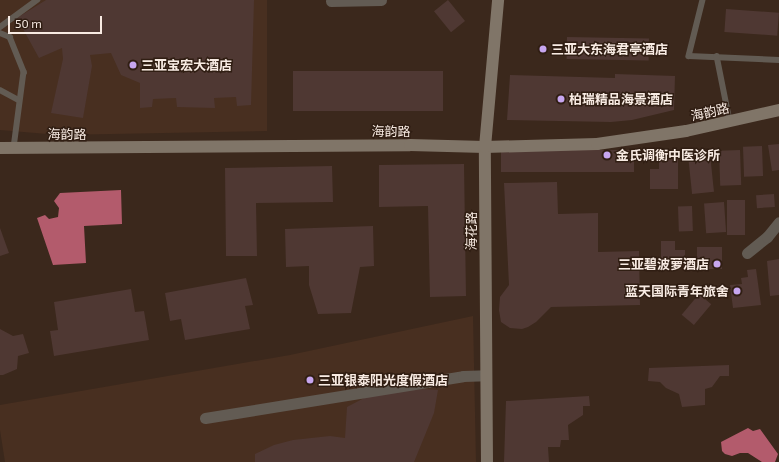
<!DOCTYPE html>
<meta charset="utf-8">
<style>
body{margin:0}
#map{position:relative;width:779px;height:462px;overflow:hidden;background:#3b281c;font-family:"Exo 2","Noto Sans SC",sans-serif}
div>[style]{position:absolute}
.built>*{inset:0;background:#482f20}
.water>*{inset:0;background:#b35b6c}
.building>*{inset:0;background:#4f3833;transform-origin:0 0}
.lane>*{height:5.5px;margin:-2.75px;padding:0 2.75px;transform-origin:2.75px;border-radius:2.75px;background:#625b53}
.street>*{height:11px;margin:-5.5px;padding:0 5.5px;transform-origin:5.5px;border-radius:5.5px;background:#625b53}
.secondary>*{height:12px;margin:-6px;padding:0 6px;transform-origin:6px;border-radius:6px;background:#807568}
.dots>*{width:11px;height:11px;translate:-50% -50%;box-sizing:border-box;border:2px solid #301e13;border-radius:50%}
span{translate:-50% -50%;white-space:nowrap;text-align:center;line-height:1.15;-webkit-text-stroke:3px #301e13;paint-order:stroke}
.poi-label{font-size:13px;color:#f8ebe3;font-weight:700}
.left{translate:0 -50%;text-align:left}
.right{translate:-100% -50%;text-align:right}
.street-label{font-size:13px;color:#f8ebe3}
.scale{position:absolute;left:8px;top:16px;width:94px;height:18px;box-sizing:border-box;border:2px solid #f8ebe3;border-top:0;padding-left:5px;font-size:12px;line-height:14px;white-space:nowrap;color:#f8ebe3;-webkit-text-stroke:3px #301e13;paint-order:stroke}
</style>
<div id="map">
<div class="built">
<div style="clip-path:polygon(0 0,267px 0,267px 131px,59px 135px,0 130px)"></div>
<div style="clip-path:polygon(473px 316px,476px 462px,5px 462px,0 430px,0 405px,290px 355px)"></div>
</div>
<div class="water">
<div style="clip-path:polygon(121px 190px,122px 224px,84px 226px,86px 263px,53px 265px,37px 218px,45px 215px,49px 219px,58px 217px,59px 208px,54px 201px,60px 193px)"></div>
<div style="clip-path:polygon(748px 428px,753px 431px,760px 429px,778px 454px,775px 462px,762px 462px,748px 453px,740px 453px,732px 456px,725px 454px,722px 451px,721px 442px)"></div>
</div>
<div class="building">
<div style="clip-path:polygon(46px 0,254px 0,251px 105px,237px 106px,236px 97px,214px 98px,215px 108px,177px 107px,176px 98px,153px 99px,152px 107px,140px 108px,140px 83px,121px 75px,111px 53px,90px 55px,92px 66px,83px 118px,51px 113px,63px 59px,62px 48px,39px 58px,17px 18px)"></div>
<div style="left:448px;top:0;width:27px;height:18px;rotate:51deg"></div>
<div style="left:726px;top:9px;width:53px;height:23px;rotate:4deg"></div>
<div style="left:567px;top:37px;width:82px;height:22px;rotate:1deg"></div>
<div style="left:443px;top:71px;width:40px;height:150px;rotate:90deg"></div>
<div style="clip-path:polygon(615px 74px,675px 76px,674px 110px,632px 120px,611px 122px,507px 120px,510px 75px,615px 78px)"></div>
<div style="clip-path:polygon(779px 144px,779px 170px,772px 171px,768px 145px)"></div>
<div style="left:762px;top:146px;width:30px;height:19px;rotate:88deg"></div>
<div style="left:501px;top:150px;width:133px;height:22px"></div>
<div style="left:740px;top:150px;width:35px;height:21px;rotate:88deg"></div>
<div style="clip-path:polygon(678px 152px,678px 189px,650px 189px,650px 169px,659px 169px,659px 153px)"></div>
<div style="left:710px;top:154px;width:38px;height:22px;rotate:84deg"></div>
<div style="clip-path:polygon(464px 164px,466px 296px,430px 297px,428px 206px,379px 207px,379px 165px)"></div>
<div style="clip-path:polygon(332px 166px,333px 202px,256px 203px,257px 256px,226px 256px,225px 168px)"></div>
<div style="clip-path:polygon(557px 182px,558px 214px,598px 213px,598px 252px,639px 251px,640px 305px,551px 307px,536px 322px,528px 327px,522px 329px,510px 328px,501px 322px,499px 310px,500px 297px,509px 285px,504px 183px)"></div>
<div style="left:774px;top:194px;width:13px;height:18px;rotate:86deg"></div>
<div style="left:727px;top:200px;width:18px;height:35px"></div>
<div style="left:724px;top:202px;width:30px;height:20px;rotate:86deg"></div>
<div style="left:692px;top:206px;width:25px;height:14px;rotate:88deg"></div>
<div style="clip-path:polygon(373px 226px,374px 266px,360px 267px,351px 313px,318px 314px,309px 285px,309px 266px,286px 267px,285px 229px)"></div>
<div style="clip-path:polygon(0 228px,9px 253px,0 256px)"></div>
<div style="clip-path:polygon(661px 241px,675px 241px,675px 250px,685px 250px,685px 266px,661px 266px)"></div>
<div style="left:697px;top:247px;width:25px;height:22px"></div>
<div style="clip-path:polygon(779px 259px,779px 295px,770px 296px,767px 261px)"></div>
<div style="clip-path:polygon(756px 269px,761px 305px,733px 308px,730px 285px,742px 284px,741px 278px,748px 277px,747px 270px)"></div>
<div style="clip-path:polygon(246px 278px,253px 305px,245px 306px,250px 329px,185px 340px,181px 319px,170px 321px,165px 293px)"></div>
<div style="clip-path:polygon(131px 289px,135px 312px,144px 311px,149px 340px,54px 356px,50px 331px,58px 330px,54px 302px)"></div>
<div style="left:699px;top:294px;width:16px;height:27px;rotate:40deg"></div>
<div style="clip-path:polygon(0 329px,13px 336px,23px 334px,29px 353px,18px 356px,17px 369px,3px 375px,0 375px)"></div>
<div style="clip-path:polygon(729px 365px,729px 376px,720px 376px,712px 387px,705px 389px,705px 405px,682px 407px,679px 394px,666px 388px,660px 382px,648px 381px,649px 368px)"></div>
<div style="clip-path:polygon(422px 389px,438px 390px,434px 413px,414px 462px,255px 462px,255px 454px,274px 445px,293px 440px,330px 436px,345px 438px,347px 407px,366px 397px,385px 392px)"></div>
<div style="clip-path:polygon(589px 396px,590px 406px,583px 406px,583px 415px,568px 425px,569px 440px,561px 440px,560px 447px,548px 447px,549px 462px,504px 462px,506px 401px)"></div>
</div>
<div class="lane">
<div style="left:703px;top:0;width:58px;rotate:104deg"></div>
<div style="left:689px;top:56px;width:90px;rotate:2.5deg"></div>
<div style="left:0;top:27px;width:46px;rotate:-36.1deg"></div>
<div style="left:0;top:33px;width:11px;rotate:22deg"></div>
<div style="left:10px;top:37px;width:38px;rotate:68deg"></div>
<div style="left:24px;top:72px;width:77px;rotate:97.5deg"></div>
<div style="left:717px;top:56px;width:66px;rotate:78.7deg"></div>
<div style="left:0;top:90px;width:21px;rotate:28deg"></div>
</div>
<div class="street">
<div style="left:331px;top:1px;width:50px;rotate:-1.1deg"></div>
<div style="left:747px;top:253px;width:26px;rotate:-39deg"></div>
<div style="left:767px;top:237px;width:19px;rotate:-51deg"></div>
<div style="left:205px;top:418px;width:261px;rotate:-9.2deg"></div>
<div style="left:463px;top:376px;width:23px;rotate:-2deg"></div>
</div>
<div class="secondary">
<div style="left:0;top:148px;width:410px;rotate:-0.4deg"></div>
<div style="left:410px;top:145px;width:75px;rotate:1.5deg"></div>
<div style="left:485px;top:147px;width:112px;rotate:-1.5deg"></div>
<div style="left:597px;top:144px;width:90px;rotate:-8.3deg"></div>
<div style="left:686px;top:131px;width:95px;rotate:-12.7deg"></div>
<div style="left:487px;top:462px;width:315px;rotate:-90.4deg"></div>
<div style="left:485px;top:147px;width:148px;rotate:-84.9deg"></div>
</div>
<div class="dots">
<div style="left:543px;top:49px;background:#c7a6ef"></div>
<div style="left:133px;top:65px;background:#c7a6ef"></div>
<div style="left:561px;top:99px;background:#c7a6ef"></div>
<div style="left:607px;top:155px;background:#c7a6ef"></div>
<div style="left:717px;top:264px;background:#c7a6ef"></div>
<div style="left:737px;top:291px;background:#c7a6ef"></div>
<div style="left:310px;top:380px;background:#c7a6ef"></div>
</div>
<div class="poi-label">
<span class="left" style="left:551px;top:49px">三亚大东海君亭酒店</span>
<span class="left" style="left:141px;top:65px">三亚宝宏大酒店</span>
<span class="left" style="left:569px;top:99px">柏瑞精品海景酒店</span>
<span class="left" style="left:616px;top:155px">金氏调衡中医诊所</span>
<span class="right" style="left:709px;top:264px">三亚碧波萝酒店</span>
<span class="right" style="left:729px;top:291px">蓝天国际青年旅舍</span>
<span class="left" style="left:318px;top:380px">三亚银泰阳光度假酒店</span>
</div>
<div class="street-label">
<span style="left:710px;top:112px;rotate:-13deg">海韵路</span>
<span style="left:391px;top:131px">海韵路</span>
<span style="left:67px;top:134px">海韵路</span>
<span style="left:471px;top:231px;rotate:-90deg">海花路</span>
</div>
<div class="scale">50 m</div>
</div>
